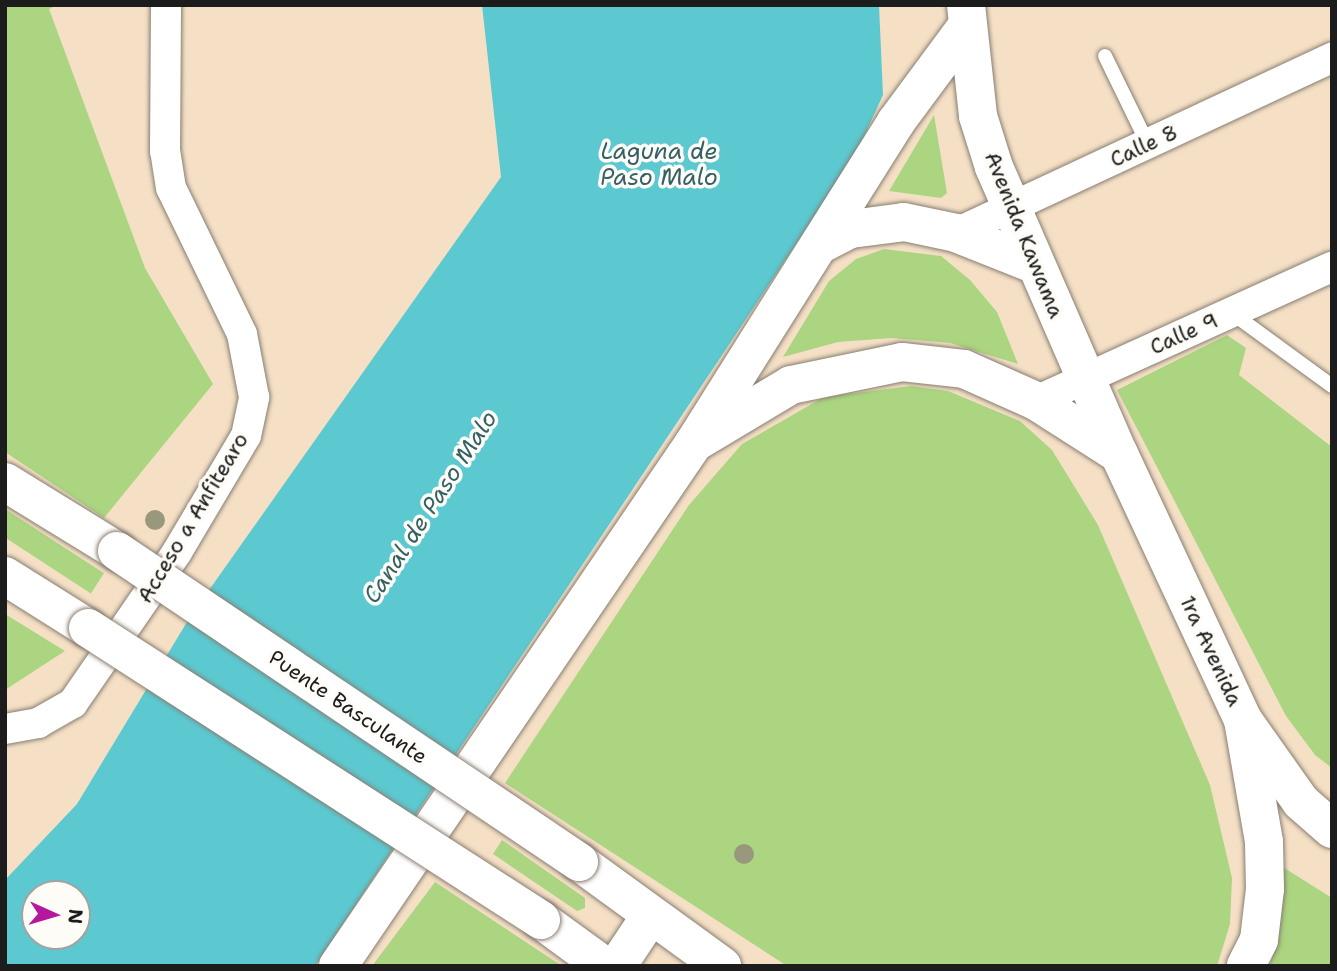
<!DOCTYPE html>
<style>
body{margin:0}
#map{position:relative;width:1337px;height:971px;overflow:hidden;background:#f5e0c6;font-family:"Shantell Sans",sans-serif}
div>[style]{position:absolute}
.green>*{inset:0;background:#abd580;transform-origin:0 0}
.water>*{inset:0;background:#5cc9d1}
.roads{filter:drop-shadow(0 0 2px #887e71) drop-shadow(0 0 2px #887e71)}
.lane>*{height:14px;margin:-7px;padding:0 7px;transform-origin:7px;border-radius:7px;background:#fff}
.street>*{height:30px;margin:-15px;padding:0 15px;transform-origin:15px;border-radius:15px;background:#fff}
.secondary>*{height:38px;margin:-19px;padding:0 19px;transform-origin:19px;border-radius:19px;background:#fff}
.primary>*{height:38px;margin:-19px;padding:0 19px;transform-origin:19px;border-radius:19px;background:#fff}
.highway>*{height:38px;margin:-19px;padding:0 19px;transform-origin:19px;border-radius:19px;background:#fff}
.bridges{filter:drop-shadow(0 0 2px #887e71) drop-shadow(0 0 2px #887e71)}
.highway-bridge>*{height:38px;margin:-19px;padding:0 19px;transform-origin:19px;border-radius:19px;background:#fff}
.trees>*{width:20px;height:20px;margin:-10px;border-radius:50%;background:#99987c}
span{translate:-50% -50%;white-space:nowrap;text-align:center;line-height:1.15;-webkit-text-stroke:7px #fdfcf7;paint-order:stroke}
.street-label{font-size:21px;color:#1c1c1c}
.water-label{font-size:23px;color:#366164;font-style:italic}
.frame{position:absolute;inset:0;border:7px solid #1c1c1c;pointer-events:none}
.north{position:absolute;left:21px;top:880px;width:70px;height:70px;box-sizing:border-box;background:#fdfcf7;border:2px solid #a3a29f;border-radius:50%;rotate:94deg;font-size:19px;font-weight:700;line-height:28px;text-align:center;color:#1c1c1c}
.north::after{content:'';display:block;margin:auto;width:24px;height:32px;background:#b5179e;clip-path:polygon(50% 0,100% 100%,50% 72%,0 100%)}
</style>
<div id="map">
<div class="green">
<div style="clip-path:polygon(5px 5px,57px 5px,49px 9px,145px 268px,213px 384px,104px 518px,5px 452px)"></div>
<div style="clip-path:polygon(934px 115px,947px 193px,941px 198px,889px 191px)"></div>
<div style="clip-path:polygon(884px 249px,941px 256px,970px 280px,997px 312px,1018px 364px,950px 343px,892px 338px,838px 342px,783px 357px,829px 281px,856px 259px)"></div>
<div style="clip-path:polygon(1227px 335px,1246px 348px,1239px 375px,1332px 447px,1332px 768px,1315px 755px,1286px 716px,1117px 390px)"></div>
<div style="clip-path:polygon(911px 386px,948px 391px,1020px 421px,1052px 450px,1098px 525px,1210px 785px,1232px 878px,1230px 924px,1217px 966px,787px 966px,505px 783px,689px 505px,742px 444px,824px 397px)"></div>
<div style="left:5px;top:509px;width:118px;height:24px;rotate:33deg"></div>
<div style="clip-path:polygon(5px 614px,65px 651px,5px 690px)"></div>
<div style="clip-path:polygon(502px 840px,585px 898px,585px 908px,577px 911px,493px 854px)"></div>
<div style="clip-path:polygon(1278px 864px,1332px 898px,1332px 966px,1270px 966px,1277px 934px)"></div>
<div style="clip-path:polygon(435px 882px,562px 966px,372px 966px)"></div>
</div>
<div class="water">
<div style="clip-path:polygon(evenodd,482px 5px,879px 5px,883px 95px,856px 154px,315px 966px,5px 966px,5px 880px,77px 804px,190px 617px,501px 177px,482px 5px,35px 894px,77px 894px,77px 936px,35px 936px,35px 894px)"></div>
</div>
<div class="roads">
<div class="lane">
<div style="left:1105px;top:56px;width:98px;rotate:64deg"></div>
<div style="left:1232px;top:313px;width:124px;rotate:36.1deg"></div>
</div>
<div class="street">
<div style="left:956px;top:233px;width:415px;rotate:-25deg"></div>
<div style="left:1036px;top:401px;width:325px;rotate:-24.4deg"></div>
<div style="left:5px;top:729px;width:34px;rotate:-10deg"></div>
<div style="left:38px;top:723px;width:40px;rotate:-29.7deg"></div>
<div style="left:73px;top:703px;width:183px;rotate:-55.4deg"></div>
<div style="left:177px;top:552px;width:135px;rotate:-59.3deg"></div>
<div style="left:246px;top:436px;width:40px;rotate:-78deg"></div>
<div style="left:254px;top:397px;width:64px;rotate:-100.8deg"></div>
<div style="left:242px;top:334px;width:162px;rotate:-115.9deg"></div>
<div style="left:171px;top:188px;width:37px;rotate:-99deg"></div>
<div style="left:165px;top:151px;width:146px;rotate:-89.6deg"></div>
</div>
<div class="secondary">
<div style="left:966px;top:5px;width:112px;rotate:83.8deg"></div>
<div style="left:978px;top:116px;width:53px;rotate:72.6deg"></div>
<div style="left:994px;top:167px;width:313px;rotate:66.5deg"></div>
</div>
<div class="primary">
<div style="left:694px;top:443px;width:113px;rotate:-30.9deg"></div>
<div style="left:791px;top:385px;width:113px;rotate:-11.7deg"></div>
<div style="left:902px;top:362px;width:62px;rotate:6.4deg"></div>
<div style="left:964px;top:369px;width:79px;rotate:24deg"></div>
<div style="left:1036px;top:401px;width:98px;rotate:32.6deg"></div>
<div style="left:1119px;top:454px;width:293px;rotate:65deg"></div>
<div style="left:1243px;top:720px;width:100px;rotate:54.7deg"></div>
<div style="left:1301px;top:802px;width:41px;rotate:41.1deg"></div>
</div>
<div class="highway">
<div style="left:819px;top:245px;width:36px;rotate:-27deg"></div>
<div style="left:851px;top:229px;width:53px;rotate:-7.5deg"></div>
<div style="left:904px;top:222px;width:53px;rotate:11.9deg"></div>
<div style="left:956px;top:233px;width:86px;rotate:21.8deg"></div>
<div style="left:5px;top:482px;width:132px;rotate:31.6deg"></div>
<div style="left:5px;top:576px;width:98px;rotate:32.1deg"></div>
<div style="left:1243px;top:720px;width:124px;rotate:80.2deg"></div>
<div style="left:1264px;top:842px;width:47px;rotate:88.8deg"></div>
<div style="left:1265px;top:889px;width:51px;rotate:96.7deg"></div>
<div style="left:1259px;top:940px;width:29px;rotate:117deg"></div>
<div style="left:579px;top:862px;width:177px;rotate:36deg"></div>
<div style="left:541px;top:920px;width:78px;rotate:36.1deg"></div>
<div style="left:338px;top:966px;width:633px;rotate:-55.76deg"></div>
<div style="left:694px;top:443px;width:379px;rotate:-57.8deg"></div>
<div style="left:896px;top:122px;width:119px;rotate:-53.5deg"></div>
<div style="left:617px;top:966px;width:61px;rotate:-56.3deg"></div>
</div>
</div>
<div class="bridges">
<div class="highway-bridge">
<div style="left:117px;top:551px;width:557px;rotate:33.95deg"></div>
<div style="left:88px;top:628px;width:539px;rotate:32.81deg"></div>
</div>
</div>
<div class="trees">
<div style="left:155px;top:520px"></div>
<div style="left:744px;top:854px"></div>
</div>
<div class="street-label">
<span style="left:1144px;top:146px;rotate:-25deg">Calle 8</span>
<span style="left:1024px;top:235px;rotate:68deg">Avenida Kawama</span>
<span style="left:1184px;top:334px;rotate:-24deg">Calle 9</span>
<span style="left:193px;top:518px;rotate:-59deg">Acceso a Anfitearo</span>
<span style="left:1211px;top:651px;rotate:65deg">1ra Avenida</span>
<span style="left:348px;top:707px;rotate:34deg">Puente Basculante</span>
</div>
<div class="water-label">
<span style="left:659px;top:164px">Laguna de<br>Paso Malo</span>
<span style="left:430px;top:507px;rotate:-57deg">Canal de Paso Malo</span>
</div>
<div class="frame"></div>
<div class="north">N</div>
</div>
